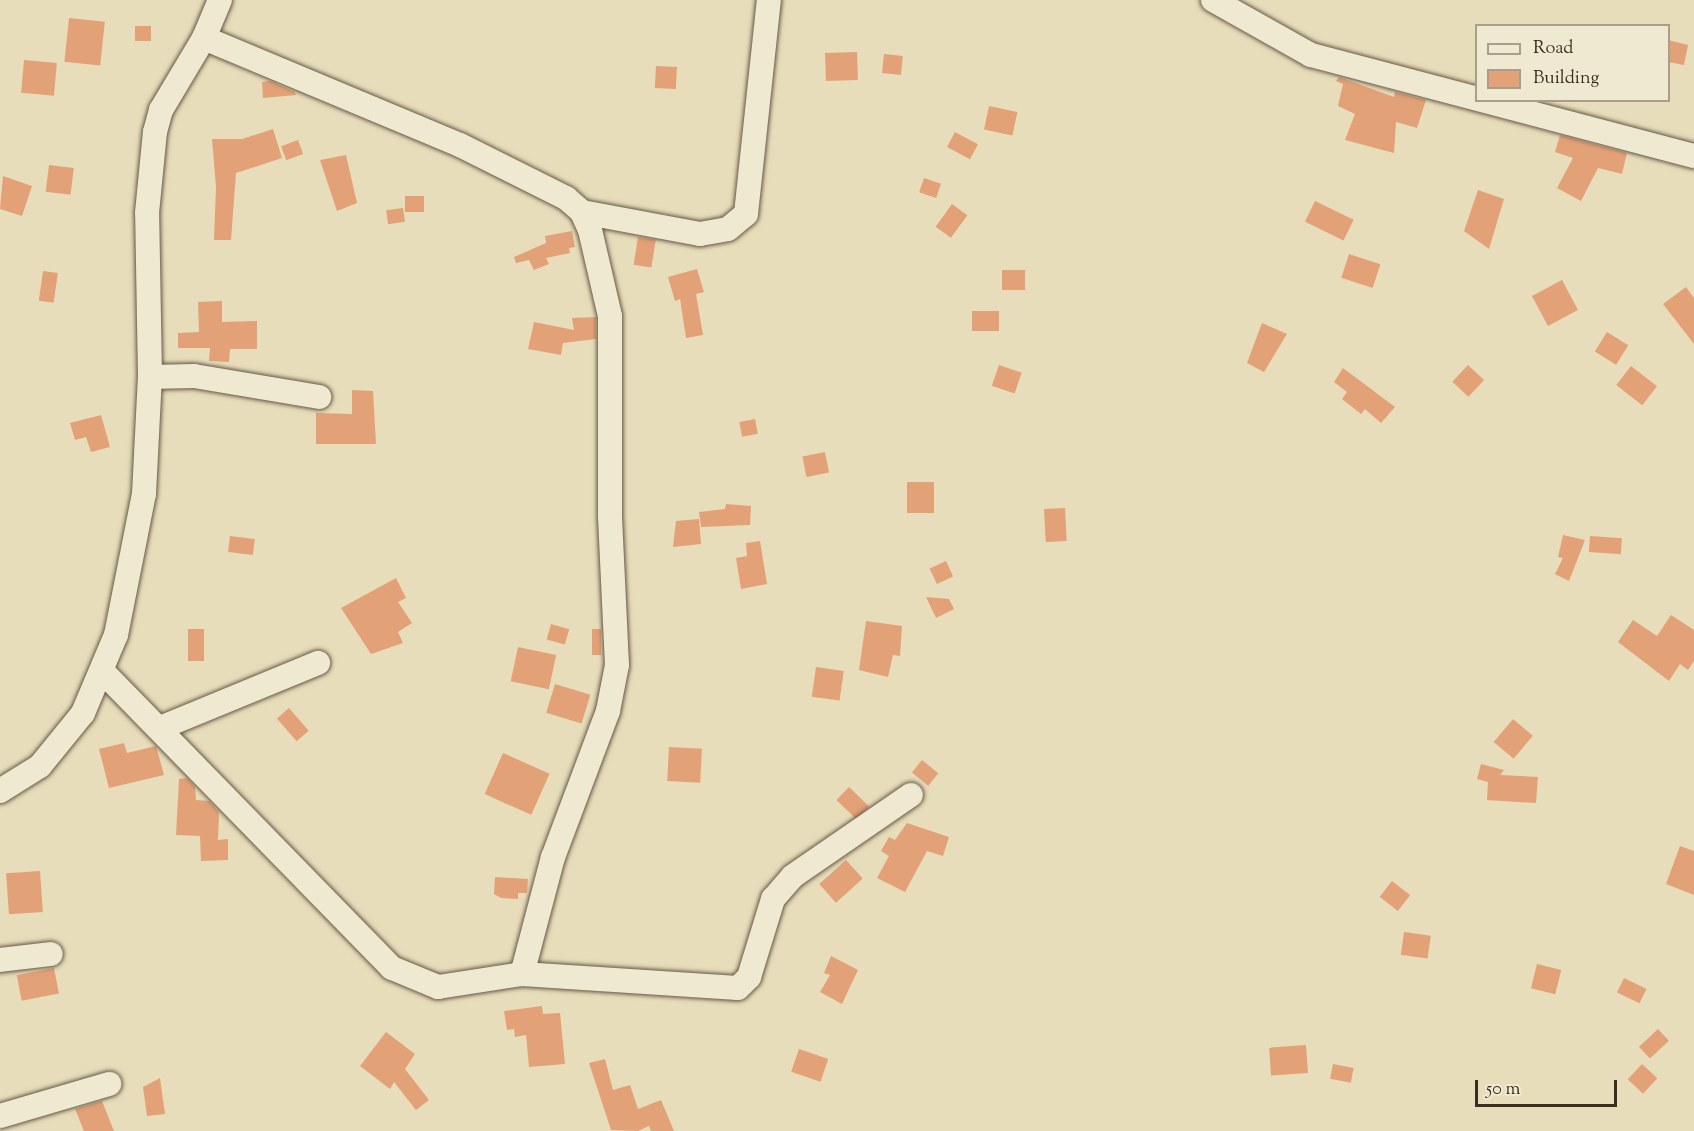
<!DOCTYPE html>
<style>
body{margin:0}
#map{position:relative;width:1694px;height:1131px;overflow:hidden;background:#e8ddba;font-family:"Sorts Mill Goudy",serif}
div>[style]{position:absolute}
.building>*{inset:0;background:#e3a177;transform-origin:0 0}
.roads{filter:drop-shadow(0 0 2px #665946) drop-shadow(0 0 2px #665946)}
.minor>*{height:24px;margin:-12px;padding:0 12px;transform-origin:12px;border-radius:12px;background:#f0e9d2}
span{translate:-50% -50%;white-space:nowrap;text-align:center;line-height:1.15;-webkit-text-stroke:6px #f0e9d2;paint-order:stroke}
.legend{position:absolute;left:1475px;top:24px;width:195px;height:78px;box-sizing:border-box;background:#f0e9d2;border:2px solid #a89e8a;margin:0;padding:8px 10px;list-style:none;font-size:18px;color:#3b2d1f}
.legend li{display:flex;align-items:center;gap:12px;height:30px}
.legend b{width:30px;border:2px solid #a89e8a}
.scale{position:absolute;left:1475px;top:1080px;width:142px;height:27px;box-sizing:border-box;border:3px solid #3b2d1f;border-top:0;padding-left:8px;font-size:18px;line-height:21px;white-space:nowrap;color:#3b2d1f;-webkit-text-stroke:4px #f0e9d2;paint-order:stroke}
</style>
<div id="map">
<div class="building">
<div style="left:69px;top:18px;width:36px;height:44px;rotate:6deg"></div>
<div style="left:135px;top:26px;width:16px;height:15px"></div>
<div style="clip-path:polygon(1668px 40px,1688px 45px,1684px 65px,1668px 62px)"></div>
<div style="left:857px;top:52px;width:28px;height:32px;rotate:88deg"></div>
<div style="left:884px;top:54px;width:19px;height:19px;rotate:6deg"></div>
<div style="left:24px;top:60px;width:33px;height:33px;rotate:5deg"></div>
<div style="left:656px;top:66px;width:21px;height:22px;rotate:3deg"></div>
<div style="clip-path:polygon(1339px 77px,1394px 97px,1395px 92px,1426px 100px,1417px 128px,1396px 122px,1394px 153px,1345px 140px,1355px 114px,1338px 106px,1343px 84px,1336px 81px)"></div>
<div style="clip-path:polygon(270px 81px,295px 92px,296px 95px,263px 98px,262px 82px)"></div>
<div style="left:989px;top:106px;width:29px;height:24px;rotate:12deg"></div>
<div style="clip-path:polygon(273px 129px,282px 158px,236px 173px,231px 240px,214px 240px,216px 187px,212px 139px,242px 139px)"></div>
<div style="left:955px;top:132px;width:26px;height:17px;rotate:28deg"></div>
<div style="clip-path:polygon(1560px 135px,1627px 153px,1622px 174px,1598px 168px,1581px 201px,1557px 188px,1573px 158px,1555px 152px)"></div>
<div style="left:298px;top:140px;width:15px;height:18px;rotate:70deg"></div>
<div style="clip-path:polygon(346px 155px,357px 203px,337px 211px,320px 160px)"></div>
<div style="left:49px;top:165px;width:25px;height:27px;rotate:7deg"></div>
<div style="clip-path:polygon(3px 176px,32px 186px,22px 216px,0 209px)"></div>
<div style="left:924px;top:178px;width:18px;height:15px;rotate:19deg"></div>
<div style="clip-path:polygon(1478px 190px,1504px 199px,1489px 249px,1464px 231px)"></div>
<div style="left:405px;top:196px;width:19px;height:16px"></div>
<div style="left:1315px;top:201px;width:43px;height:23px;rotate:26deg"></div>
<div style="left:952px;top:204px;width:19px;height:28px;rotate:36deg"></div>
<div style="left:403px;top:208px;width:14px;height:17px;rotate:82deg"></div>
<div style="clip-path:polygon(572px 231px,575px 247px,569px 248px,570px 253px,546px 258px,549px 264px,534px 270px,529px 260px,516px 263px,514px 257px,546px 243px,545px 236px)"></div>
<div style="left:638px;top:237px;width:18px;height:28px;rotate:9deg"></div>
<div style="left:1349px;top:254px;width:33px;height:25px;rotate:18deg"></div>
<div style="clip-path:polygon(697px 269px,704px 292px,696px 294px,703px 335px,686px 338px,680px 299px,675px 301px,668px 277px)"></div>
<div style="left:1002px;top:270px;width:23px;height:20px"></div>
<div style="left:43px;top:271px;width:15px;height:30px;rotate:8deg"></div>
<div style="left:1562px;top:280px;width:34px;height:34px;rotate:62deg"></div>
<div style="clip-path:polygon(1686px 287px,1694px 298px,1694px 344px,1663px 304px)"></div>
<div style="clip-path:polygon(222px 301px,222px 322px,257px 321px,257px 349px,230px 349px,229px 362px,209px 361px,210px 348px,178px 348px,178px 333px,199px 332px,198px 302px)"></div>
<div style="left:972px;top:311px;width:27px;height:20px"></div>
<div style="clip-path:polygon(596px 317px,596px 339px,563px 343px,561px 355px,528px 349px,534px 322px,574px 330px,572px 318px)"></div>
<div style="clip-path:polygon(1262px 323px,1287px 334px,1264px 372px,1247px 363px)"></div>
<div style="left:1607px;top:332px;width:25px;height:23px;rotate:32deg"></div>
<div style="left:999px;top:365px;width:24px;height:22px;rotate:19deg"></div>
<div style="left:1468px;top:365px;width:22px;height:23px;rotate:43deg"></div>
<div style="left:1631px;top:366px;width:33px;height:24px;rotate:38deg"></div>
<div style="clip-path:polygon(1343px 368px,1395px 407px,1381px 423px,1365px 409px,1361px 414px,1342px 399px,1347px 392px,1334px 382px)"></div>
<div style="clip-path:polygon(352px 390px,373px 391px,376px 444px,316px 444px,316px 413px,352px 414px)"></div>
<div style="clip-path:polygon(101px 415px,110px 447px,91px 452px,86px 437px,75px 440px,70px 423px)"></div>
<div style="left:755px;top:419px;width:15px;height:16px;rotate:79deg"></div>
<div style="left:825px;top:452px;width:21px;height:23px;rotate:79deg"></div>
<div style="left:907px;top:482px;width:27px;height:31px"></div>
<div style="clip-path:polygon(726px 504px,751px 506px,750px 525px,701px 527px,699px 512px,725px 509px)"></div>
<div style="left:1065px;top:508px;width:33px;height:21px;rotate:87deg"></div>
<div style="clip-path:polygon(699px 519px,701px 544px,673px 547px,676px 521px)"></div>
<div style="clip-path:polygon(1563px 535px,1585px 540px,1569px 581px,1555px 574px,1563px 558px,1558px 557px)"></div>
<div style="left:230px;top:536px;width:25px;height:16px;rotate:7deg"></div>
<div style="left:1590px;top:536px;width:32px;height:16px;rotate:4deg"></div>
<div style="clip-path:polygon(760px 541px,767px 584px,741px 589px,736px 558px,747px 556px,746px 543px)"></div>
<div style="left:946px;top:561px;width:17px;height:18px;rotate:65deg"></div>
<div style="clip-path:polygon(396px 578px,406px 598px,398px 602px,412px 623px,398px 632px,403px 643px,371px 654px,341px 608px)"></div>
<div style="clip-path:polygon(926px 597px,949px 599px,954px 609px,936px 618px)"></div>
<div style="clip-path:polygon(1671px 615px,1694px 630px,1694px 661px,1688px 670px,1680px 664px,1669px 681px,1618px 642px,1633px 620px,1657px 636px)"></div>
<div style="clip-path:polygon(866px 621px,902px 626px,900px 656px,893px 655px,888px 677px,859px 670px)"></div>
<div style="left:551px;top:624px;width:19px;height:16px;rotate:16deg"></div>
<div style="left:188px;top:629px;width:16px;height:32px"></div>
<div style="left:592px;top:629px;width:9px;height:26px"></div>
<div style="left:518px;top:647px;width:39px;height:35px;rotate:12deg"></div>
<div style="left:816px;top:667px;width:28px;height:30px;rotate:8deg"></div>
<div style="left:555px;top:684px;width:37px;height:30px;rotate:17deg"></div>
<div style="left:289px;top:708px;width:30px;height:16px;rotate:49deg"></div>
<div style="left:1513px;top:719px;width:26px;height:30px;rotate:40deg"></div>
<div style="clip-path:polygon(124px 743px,127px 753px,156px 746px,164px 775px,109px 788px,99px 749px)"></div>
<div style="left:669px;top:747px;width:33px;height:34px;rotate:3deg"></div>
<div style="left:503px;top:753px;width:51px;height:45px;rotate:24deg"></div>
<div style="left:922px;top:760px;width:21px;height:16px;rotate:39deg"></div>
<div style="clip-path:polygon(1481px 764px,1504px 770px,1500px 775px,1538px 777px,1536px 803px,1487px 800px,1488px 782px,1477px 779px)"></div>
<div style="clip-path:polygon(187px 778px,195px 787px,196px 800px,209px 801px,219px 812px,218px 840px,228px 839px,228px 860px,201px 861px,200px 836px,176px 835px,179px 779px)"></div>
<div style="left:849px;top:787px;width:28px;height:18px;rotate:44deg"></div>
<div style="clip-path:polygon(907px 823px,949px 837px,943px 856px,927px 851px,905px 892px,877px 878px,889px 856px,881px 851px,889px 837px,895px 840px)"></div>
<div style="clip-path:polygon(1680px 846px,1694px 851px,1694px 895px,1666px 884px)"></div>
<div style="left:846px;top:860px;width:25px;height:36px;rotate:48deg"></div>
<div style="left:40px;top:871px;width:41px;height:34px;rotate:86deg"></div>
<div style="clip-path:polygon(495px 877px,528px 879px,527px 893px,518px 893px,518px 899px,501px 898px,494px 894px)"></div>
<div style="left:1392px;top:881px;width:23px;height:20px;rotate:38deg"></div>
<div style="left:1404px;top:932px;width:27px;height:23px;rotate:8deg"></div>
<div style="clip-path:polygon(831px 956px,858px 970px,842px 1004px,820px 992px,830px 975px,824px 973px)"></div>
<div style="left:1537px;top:964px;width:25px;height:25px;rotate:14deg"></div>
<div style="left:54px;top:968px;width:26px;height:38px;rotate:79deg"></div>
<div style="left:1624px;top:978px;width:25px;height:16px;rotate:26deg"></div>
<div style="clip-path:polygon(542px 1006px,543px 1014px,560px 1013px,565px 1064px,529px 1067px,526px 1035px,515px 1037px,514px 1029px,507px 1030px,504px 1011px)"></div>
<div style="left:1658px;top:1029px;width:16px;height:26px;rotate:47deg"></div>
<div style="clip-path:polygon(386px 1032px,415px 1054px,405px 1069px,429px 1100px,416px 1110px,394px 1082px,390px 1089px,360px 1066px)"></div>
<div style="left:1306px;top:1045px;width:28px;height:37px;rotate:86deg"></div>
<div style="left:799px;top:1049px;width:31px;height:24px;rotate:19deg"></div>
<div style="clip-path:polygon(605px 1059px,613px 1090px,630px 1085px,638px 1109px,661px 1100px,674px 1131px,651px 1131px,649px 1126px,638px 1131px,611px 1130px,589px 1063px)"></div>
<div style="left:1333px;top:1064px;width:21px;height:15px;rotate:11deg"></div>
<div style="left:1642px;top:1064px;width:21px;height:21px;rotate:43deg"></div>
<div style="clip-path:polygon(160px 1078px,165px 1114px,147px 1116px,143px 1087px)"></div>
<div style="clip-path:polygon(102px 1101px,114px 1131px,84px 1131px,75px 1109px)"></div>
</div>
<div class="roads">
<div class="minor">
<div style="left:1213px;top:0;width:112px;rotate:29.3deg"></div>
<div style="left:1311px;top:55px;width:396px;rotate:14.8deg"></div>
<div style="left:204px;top:38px;width:277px;rotate:22.7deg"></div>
<div style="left:460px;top:145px;width:119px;rotate:26.6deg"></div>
<div style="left:566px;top:198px;width:21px;rotate:41deg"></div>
<div style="left:582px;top:212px;width:20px;rotate:66deg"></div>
<div style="left:590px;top:230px;width:88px;rotate:76.9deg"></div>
<div style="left:610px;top:316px;width:201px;rotate:90deg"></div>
<div style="left:610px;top:517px;width:148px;rotate:87.3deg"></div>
<div style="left:617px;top:665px;width:47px;rotate:101.1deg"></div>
<div style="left:608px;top:711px;width:156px;rotate:110.6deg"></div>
<div style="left:553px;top:857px;width:121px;rotate:104.8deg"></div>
<div style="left:582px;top:212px;width:120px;rotate:10.6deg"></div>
<div style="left:700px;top:234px;width:28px;rotate:-10deg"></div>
<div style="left:728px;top:229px;width:23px;rotate:-40deg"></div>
<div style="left:746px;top:214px;width:215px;rotate:-83.9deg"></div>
<div style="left:150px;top:377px;width:44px;rotate:-1.3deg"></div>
<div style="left:194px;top:376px;width:127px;rotate:9.5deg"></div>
<div style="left:104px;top:673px;width:412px;rotate:45.7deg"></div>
<div style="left:392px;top:968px;width:50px;rotate:22.4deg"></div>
<div style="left:438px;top:987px;width:85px;rotate:-8.8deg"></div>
<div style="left:522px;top:974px;width:216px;rotate:3.7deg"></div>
<div style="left:738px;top:988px;width:16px;rotate:-45deg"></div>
<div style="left:749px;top:977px;width:82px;rotate:-72.9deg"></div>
<div style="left:773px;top:899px;width:30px;rotate:-49deg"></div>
<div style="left:793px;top:876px;width:143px;rotate:-34.5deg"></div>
<div style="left:160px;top:728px;width:171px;rotate:-22.4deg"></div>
<div style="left:0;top:791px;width:47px;rotate:-32deg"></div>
<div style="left:40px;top:766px;width:68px;rotate:-50.9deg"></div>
<div style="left:83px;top:713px;width:85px;rotate:-67.1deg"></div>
<div style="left:116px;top:635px;width:144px;rotate:-78.8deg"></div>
<div style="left:144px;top:494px;width:117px;rotate:-87.1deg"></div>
<div style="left:150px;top:377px;width:164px;rotate:-91deg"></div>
<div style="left:147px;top:213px;width:81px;rotate:-84.4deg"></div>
<div style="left:155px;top:132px;width:23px;rotate:-75deg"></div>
<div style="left:161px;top:110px;width:84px;rotate:-59.2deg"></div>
<div style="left:204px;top:38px;width:41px;rotate:-67.2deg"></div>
<div style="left:0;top:960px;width:51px;rotate:-6.7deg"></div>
<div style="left:0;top:1116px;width:114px;rotate:-16.4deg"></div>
</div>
</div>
<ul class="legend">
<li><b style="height:8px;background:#f0e9d2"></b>Road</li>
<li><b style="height:16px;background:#e3a177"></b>Building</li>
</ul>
<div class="scale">50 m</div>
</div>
